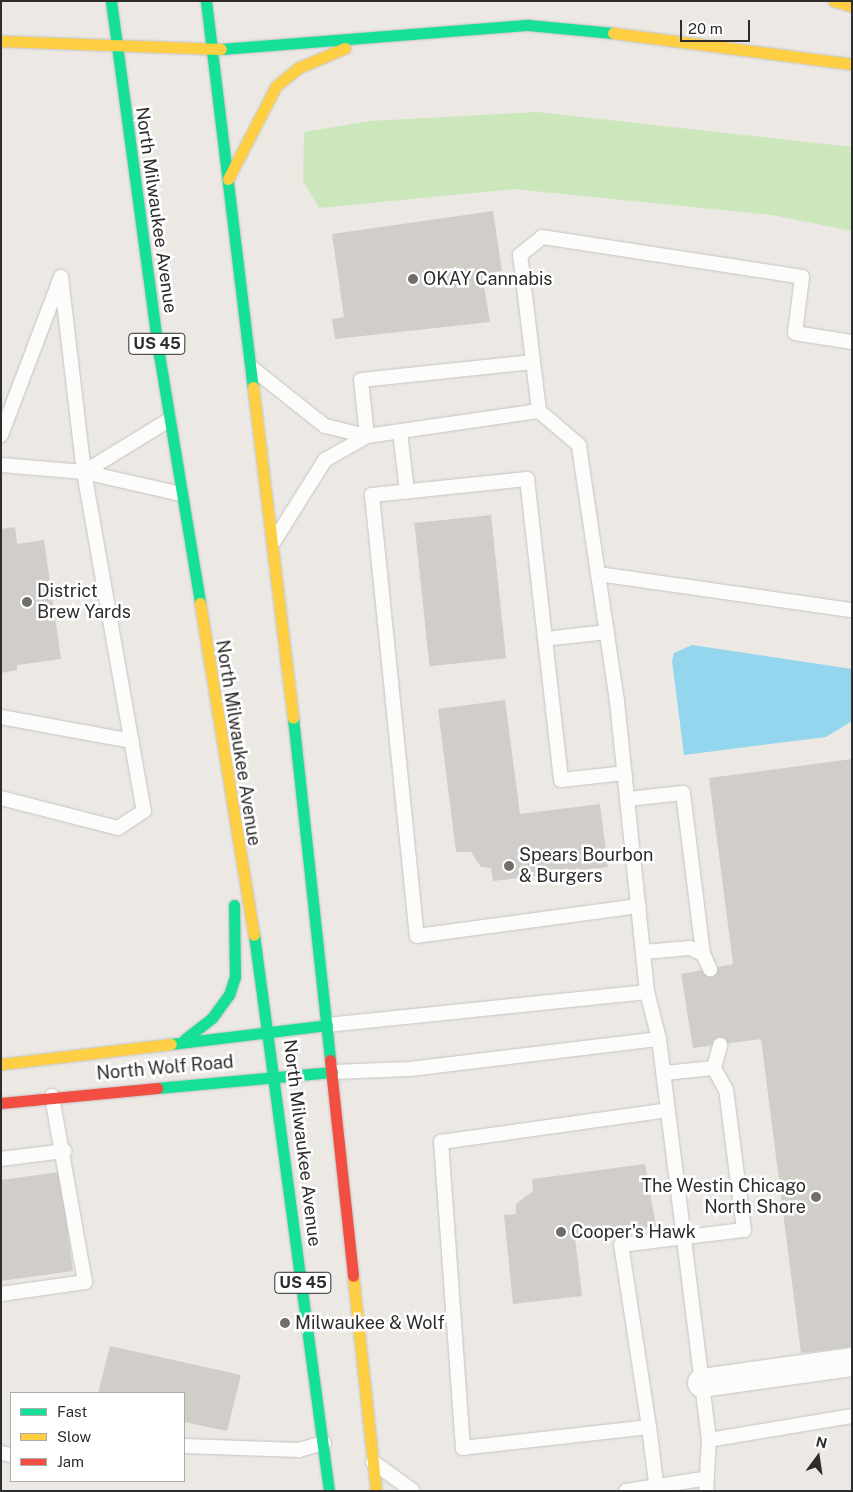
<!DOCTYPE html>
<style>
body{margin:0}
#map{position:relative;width:853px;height:1492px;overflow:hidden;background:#ece8e4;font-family:"Public Sans",sans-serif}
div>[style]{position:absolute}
.green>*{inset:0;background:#cde7bc}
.water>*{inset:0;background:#95d6ef}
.building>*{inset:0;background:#d1ceca;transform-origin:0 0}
.roads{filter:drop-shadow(0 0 1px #c5c4c4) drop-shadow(0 0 1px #c5c4c4)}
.lane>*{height:14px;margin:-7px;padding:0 7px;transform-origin:7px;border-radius:7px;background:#fcfcfb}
.street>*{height:28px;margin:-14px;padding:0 14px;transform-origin:14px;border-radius:14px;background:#fcfcfb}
.fast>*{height:11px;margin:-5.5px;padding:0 5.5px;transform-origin:5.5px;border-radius:5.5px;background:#16e098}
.slow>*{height:11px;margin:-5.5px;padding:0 5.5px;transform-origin:5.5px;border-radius:5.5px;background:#ffcf43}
.jam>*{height:11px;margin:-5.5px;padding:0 5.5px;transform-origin:5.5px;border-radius:5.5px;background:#f24e42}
.dots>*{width:14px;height:14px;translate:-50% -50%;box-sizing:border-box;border:2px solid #fff;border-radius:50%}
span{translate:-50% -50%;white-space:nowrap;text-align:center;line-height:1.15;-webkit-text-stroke:5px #fff;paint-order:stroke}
.shield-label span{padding:1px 4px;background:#fff;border:1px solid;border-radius:4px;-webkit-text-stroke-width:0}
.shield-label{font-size:16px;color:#2d2d2d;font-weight:700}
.street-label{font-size:18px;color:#2d2d2d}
.poi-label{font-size:18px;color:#2d2d2d}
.left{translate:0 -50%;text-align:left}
.right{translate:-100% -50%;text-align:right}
.frame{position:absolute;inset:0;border:2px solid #2d2d2d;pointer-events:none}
.legend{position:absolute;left:10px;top:1392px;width:175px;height:90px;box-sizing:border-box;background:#fff;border:1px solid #ababab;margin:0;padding:6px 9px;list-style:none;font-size:15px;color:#2d2d2d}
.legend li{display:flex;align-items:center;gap:10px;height:25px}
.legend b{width:25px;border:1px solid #ababab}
.north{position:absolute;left:793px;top:1432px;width:50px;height:50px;-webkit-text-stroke:4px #fff;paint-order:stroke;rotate:14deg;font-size:14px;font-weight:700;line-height:20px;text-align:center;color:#2d2d2d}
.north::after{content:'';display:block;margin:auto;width:18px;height:22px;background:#2d2d2d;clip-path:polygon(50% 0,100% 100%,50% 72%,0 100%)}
.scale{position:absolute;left:680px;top:20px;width:70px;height:22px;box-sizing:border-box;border:2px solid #2d2d2d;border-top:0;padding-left:6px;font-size:15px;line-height:18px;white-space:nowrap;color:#2d2d2d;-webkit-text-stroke:4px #fff;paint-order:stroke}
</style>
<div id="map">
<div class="green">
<div style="clip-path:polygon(537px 112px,852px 147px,852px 231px,772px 215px,514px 189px,319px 208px,303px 181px,304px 132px,369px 121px)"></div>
</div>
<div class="water">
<div style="clip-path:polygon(692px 645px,852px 669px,852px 721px,826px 737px,684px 755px,672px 661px,674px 653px)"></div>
</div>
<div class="building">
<div style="clip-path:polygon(493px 211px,502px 271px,482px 274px,490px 322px,335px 339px,332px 319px,344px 317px,332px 234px)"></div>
<div style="left:491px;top:515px;width:144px;height:77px;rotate:84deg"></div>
<div style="clip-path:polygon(15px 527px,17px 544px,44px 540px,61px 659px,17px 665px,17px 670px,1px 673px,1px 529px)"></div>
<div style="clip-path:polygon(505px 700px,520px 814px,600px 804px,608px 867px,493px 881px,491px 868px,481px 867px,471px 852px,456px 852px,438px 709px)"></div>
<div style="clip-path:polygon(852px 759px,852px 1347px,801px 1353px,761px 1039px,693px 1048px,681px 974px,733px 964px,709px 778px)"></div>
<div style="clip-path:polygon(645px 1164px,656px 1226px,575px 1238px,582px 1296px,513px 1304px,504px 1215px,516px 1214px,516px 1204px,533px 1191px,532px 1179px)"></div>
<div style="clip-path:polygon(60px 1172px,73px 1271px,1px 1281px,1px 1180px)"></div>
<div style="clip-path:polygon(110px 1346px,241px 1375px,227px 1431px,184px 1422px,184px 1393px,98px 1393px)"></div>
</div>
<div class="roads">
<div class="lane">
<div style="left:252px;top:368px;width:93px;rotate:38.5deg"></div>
<div style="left:325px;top:426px;width:43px;rotate:13.4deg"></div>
<div style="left:169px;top:420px;width:100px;rotate:148.5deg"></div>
<div style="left:84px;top:472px;width:99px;rotate:12.8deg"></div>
<div style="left:400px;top:432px;width:60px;rotate:83.3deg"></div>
<div style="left:1px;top:435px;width:169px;rotate:-69.2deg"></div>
<div style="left:61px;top:277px;width:196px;rotate:83.3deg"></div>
<div style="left:367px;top:436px;width:56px;rotate:-96.1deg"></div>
<div style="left:361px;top:380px;width:173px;rotate:-6deg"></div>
<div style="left:1px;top:465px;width:83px;rotate:4.8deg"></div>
<div style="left:84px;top:472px;width:344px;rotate:80deg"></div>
<div style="left:144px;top:811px;width:31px;rotate:147deg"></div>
<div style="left:118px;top:828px;width:121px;rotate:-165.6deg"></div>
<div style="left:274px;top:541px;width:96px;rotate:-57.8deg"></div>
<div style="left:325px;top:460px;width:48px;rotate:-29.7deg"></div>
<div style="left:367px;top:436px;width:174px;rotate:-8.3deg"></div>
<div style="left:598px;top:574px;width:257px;rotate:8.1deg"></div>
<div style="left:607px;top:632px;width:62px;rotate:173.6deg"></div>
<div style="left:545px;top:639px;width:161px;rotate:-96.4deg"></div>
<div style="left:527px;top:479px;width:156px;rotate:174.1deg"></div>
<div style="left:372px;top:495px;width:443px;rotate:84.2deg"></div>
<div style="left:417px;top:936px;width:224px;rotate:-7.7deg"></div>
<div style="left:545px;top:639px;width:142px;rotate:83.5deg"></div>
<div style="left:561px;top:780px;width:64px;rotate:-6.2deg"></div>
<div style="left:1px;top:717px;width:133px;rotate:10.4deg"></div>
<div style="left:628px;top:799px;width:55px;rotate:-6.2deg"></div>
<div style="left:683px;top:793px;width:162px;rotate:82.9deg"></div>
<div style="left:644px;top:952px;width:46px;rotate:-5deg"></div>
<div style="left:690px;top:948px;width:14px;rotate:25deg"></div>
<div style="left:703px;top:954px;width:17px;rotate:65deg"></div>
<div style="left:327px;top:1025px;width:322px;rotate:-5.9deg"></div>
<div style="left:332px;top:1072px;width:78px;rotate:-2.2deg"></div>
<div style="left:410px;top:1069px;width:251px;rotate:-6.9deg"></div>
<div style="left:664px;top:1073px;width:50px;rotate:-5.7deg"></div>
<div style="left:1px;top:1159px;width:64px;rotate:-7.2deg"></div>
<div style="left:1px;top:1294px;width:85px;rotate:-8.1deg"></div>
<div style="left:85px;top:1282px;width:189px;rotate:-100.1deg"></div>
<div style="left:649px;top:1427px;width:184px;rotate:-98.7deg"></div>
<div style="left:621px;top:1245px;width:124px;rotate:-7deg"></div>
<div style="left:744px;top:1230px;width:141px;rotate:-97.3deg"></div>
<div style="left:726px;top:1090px;width:25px;rotate:-119deg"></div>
<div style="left:714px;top:1068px;width:24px;rotate:-75deg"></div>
<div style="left:709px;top:1440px;width:145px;rotate:-9.5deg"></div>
<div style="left:184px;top:1446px;width:115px;rotate:2deg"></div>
<div style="left:299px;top:1450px;width:26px;rotate:-16deg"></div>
<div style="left:1px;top:1453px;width:10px;rotate:11deg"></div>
<div style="left:373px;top:1462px;width:49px;rotate:35.9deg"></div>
<div style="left:626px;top:1491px;width:78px;rotate:-8.9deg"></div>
<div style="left:657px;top:1491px;width:64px;rotate:-97.1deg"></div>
<div style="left:649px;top:1427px;width:187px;rotate:173.6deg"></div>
<div style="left:463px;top:1448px;width:307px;rotate:-94.1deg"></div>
<div style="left:441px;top:1142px;width:229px;rotate:-8deg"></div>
<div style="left:706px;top:1491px;width:51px;rotate:-86.6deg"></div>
<div style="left:709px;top:1440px;width:404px;rotate:-97.1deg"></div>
<div style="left:659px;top:1039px;width:49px;rotate:-104.3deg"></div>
<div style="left:647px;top:992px;width:293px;rotate:-95.9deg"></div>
<div style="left:617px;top:701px;width:230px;rotate:-98.5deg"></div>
<div style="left:583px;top:474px;width:29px;rotate:-98deg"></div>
<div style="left:579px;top:445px;width:52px;rotate:-139.6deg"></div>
<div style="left:539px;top:411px;width:157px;rotate:-96.9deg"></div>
<div style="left:520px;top:255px;width:28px;rotate:-39deg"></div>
<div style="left:542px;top:237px;width:263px;rotate:8.7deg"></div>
<div style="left:802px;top:277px;width:56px;rotate:97.1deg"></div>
<div style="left:795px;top:333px;width:58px;rotate:9deg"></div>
</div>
<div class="street">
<div style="left:702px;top:1383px;width:151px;rotate:-8deg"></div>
</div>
<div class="fast">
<div style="left:111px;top:1px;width:356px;rotate:82.3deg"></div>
<div style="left:159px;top:354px;width:252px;rotate:80.6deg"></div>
<div style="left:206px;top:1px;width:389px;rotate:83.1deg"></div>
<div style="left:221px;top:49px;width:308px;rotate:-4.5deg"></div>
<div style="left:528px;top:25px;width:85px;rotate:5.4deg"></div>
<div style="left:293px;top:718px;width:344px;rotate:83.8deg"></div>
<div style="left:254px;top:935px;width:561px;rotate:82.32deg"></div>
<div style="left:185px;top:1039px;width:34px;rotate:-38deg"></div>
<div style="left:212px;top:1018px;width:29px;rotate:-54deg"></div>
<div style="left:229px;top:995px;width:19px;rotate:-72deg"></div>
<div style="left:235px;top:977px;width:72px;rotate:-90.8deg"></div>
<div style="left:171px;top:1044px;width:157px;rotate:-6.9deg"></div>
<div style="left:157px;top:1088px;width:176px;rotate:-5.2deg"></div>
</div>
<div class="slow">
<div style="left:834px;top:1px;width:19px;rotate:16deg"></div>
<div style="left:613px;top:33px;width:241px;rotate:7.4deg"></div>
<div style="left:1px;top:41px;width:220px;rotate:2.1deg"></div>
<div style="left:228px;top:179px;width:105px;rotate:-62.7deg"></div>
<div style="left:276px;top:86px;width:28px;rotate:-39deg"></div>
<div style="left:298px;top:68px;width:51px;rotate:-23.1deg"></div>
<div style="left:253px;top:387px;width:333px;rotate:83.1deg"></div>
<div style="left:200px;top:603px;width:336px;rotate:80.8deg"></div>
<div style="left:1px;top:1064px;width:171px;rotate:-6.7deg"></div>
<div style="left:353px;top:1276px;width:216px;rotate:83.9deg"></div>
</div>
<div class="jam">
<div style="left:330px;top:1060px;width:217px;rotate:83.9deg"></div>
<div style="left:1px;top:1103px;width:157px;rotate:-5.5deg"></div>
</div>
</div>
<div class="dots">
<div style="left:413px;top:279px;background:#706e6d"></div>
<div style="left:27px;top:602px;background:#706e6d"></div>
<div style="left:509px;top:866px;background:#706e6d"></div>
<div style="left:816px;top:1197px;background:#706e6d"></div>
<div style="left:561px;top:1232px;background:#706e6d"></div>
<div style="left:285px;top:1323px;background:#706e6d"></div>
</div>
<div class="shield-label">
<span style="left:157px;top:344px">US 45</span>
<span style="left:303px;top:1283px">US 45</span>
</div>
<div class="street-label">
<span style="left:156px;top:210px;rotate:82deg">North Milwaukee Avenue</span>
<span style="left:238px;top:743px;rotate:81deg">North Milwaukee Avenue</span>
<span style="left:165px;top:1068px;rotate:-5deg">North Wolf Road</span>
<span style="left:302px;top:1143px;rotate:83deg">North Milwaukee Avenue</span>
</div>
<div class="poi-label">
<span class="left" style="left:423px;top:279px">OKAY Cannabis</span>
<span class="left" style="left:37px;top:602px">District<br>Brew Yards</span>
<span class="left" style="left:519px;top:866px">Spears Bourbon<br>&amp; Burgers</span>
<span class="right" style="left:806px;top:1197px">The Westin Chicago<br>North Shore</span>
<span class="left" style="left:571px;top:1232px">Cooper's Hawk</span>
<span class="left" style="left:295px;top:1323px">Milwaukee &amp; Wolf</span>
</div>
<div class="frame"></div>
<ul class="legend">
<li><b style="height:6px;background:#16e098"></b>Fast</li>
<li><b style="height:6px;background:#ffcf43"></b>Slow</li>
<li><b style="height:6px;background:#f24e42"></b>Jam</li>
</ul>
<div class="north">N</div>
<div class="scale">20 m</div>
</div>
